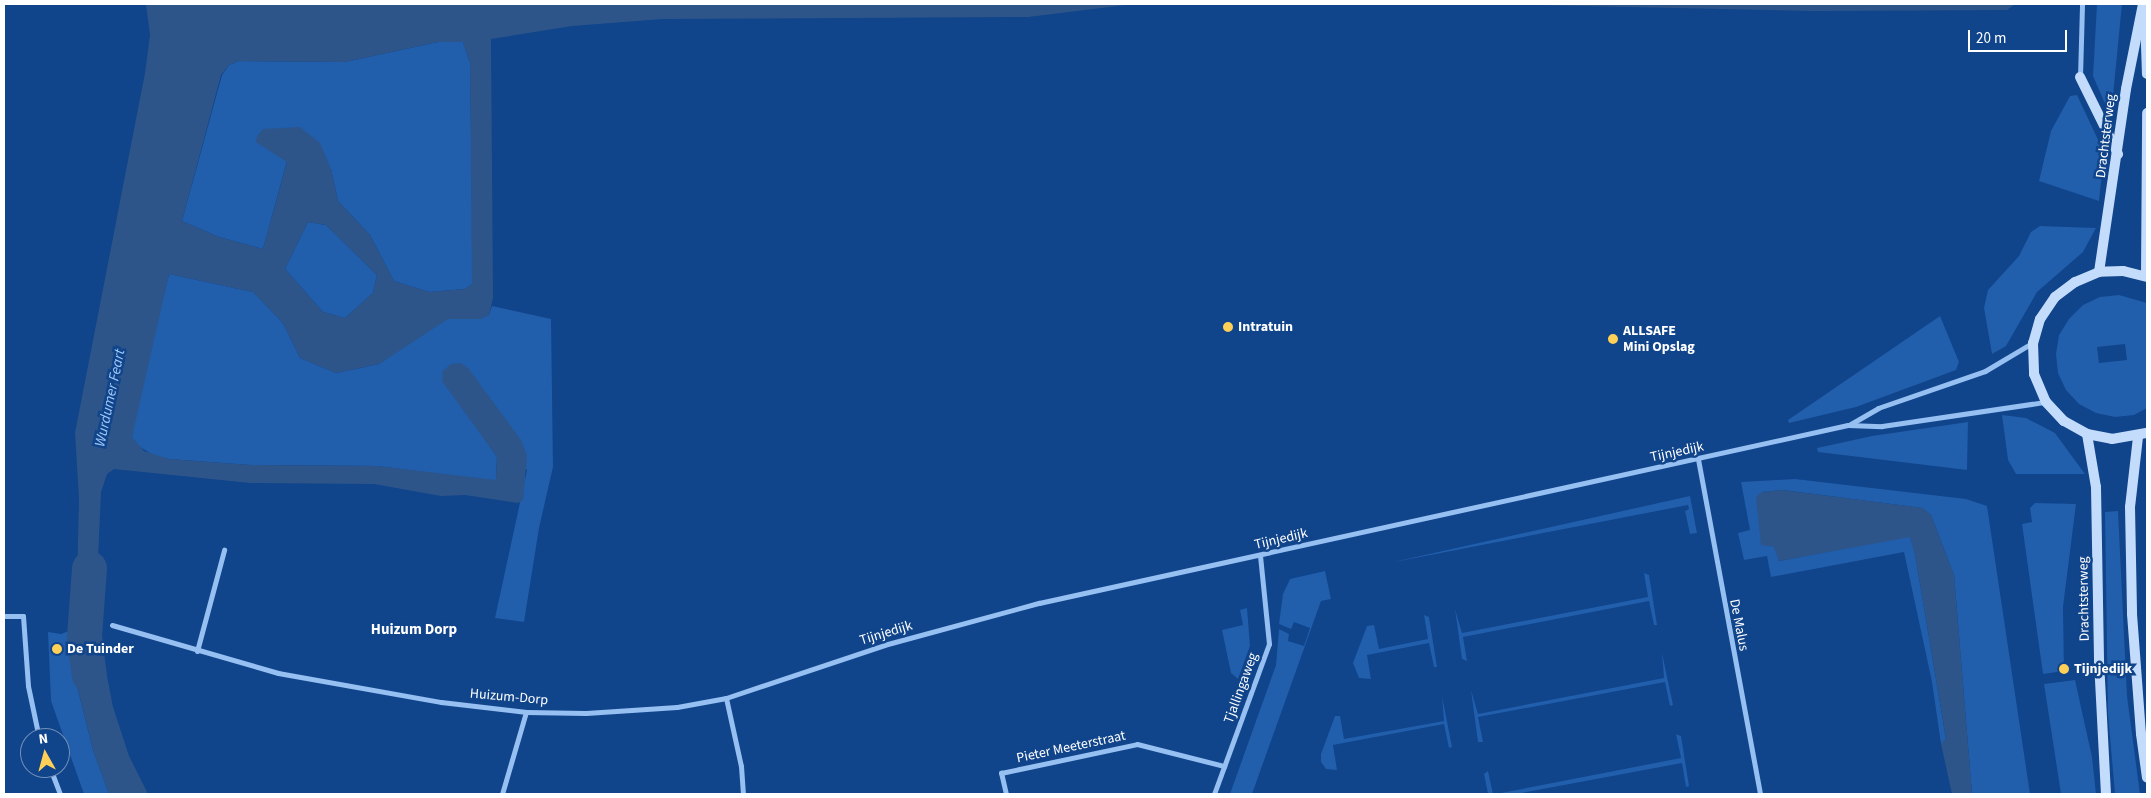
<!DOCTYPE html>
<style>
body{margin:0}
#map{position:relative;width:2151px;height:798px;overflow:hidden;background:#10448b;font-family:"Source Sans 3",sans-serif}
div>[style]{position:absolute}
.green>*{inset:0;background:#215eab}
.water>*{inset:0;background:#2d558a}
.canal>*{height:35px;margin:-17.5px;padding:0 17.5px;transform-origin:17.5px;border-radius:17.5px;background:#2d558a}
.street>*{height:5px;margin:-2.5px;padding:0 2.5px;transform-origin:2.5px;border-radius:2.5px;background:#96bff2}
.secondary>*{height:10px;margin:-5px;padding:0 5px;transform-origin:5px;border-radius:5px;background:#c4dcfc}
.dots>*{width:14px;height:14px;translate:-50% -50%;box-sizing:border-box;border:2px solid #10448b;border-radius:50%}
span{translate:-50% -50%;white-space:nowrap;text-align:center;line-height:1.15;-webkit-text-stroke:5px #10448b;paint-order:stroke}
.street-label{font-size:14px;color:#fff}
.poi-label{font-size:14px;color:#fff;font-weight:700}
.left{translate:0 -50%;text-align:left}
.water-label{font-size:15px;color:#a1c9f9;font-style:italic}
.neighbourhood-label{font-size:15px;color:#fff;font-weight:700}
.frame{position:absolute;inset:0;border:5px solid #fff;pointer-events:none}
.north{position:absolute;left:20px;top:728px;width:50px;height:50px;box-sizing:border-box;background:#10448b;border:1px solid #708fb9;border-radius:50%;rotate:353deg;font-size:14px;font-weight:700;line-height:20px;text-align:center;color:#fff}
.north::after{content:'';display:block;margin:auto;width:18px;height:22px;background:#ffd057;clip-path:polygon(50% 0,100% 100%,50% 72%,0 100%)}
.scale{position:absolute;left:1968px;top:30px;width:99px;height:22px;box-sizing:border-box;border:2px solid #fff;border-top:0;padding-left:6px;font-size:15px;line-height:18px;white-space:nowrap;color:#fff;-webkit-text-stroke:4px #10448b;paint-order:stroke}
</style>
<div id="map">
<div class="green">
<div style="clip-path:polygon(2097px 4px,2122px 4px,2112px 106px,2106px 106px,2093px 76px)"></div>
<div style="clip-path:polygon(438px 42px,463px 42px,470px 63px,473px 276px,472px 284px,465px 289px,429px 292px,394px 281px,370px 235px,338px 201px,331px 169px,287px 161px,263px 249px,219px 237px,182px 221px,222px 75px,229px 65px,239px 61px,345px 62px)"></div>
<div style="clip-path:polygon(2077px 95px,2101px 146px,2103px 162px,2099px 201px,2039px 181px,2051px 131px,2070px 96px)"></div>
<div style="clip-path:polygon(308px 222px,326px 225px,377px 275px,373px 293px,345px 318px,323px 312px,285px 269px)"></div>
<div style="clip-path:polygon(2040px 226px,2096px 228px,2083px 252px,2037px 292px,2006px 346px,1992px 354px,1984px 308px,1988px 290px,2019px 256px,2031px 232px)"></div>
<div style="clip-path:polygon(169px 274px,253px 292px,283px 323px,300px 358px,336px 373px,379px 364px,434px 326px,448px 319px,489px 315px,492px 306px,551px 319px,553px 467px,539px 528px,524px 622px,495px 618px,527px 470px,484px 438px,497px 457px,496px 481px,377px 466px,250px 465px,169px 459px,155px 456px,135px 444px,132px 437px,133px 423px)"></div>
<div style="clip-path:polygon(evenodd,2119px 295px,2147px 303px,2147px 408px,2134px 415px,2115px 417px,2096px 413px,2079px 404px,2066px 390px,2058px 373px,2056px 354px,2059px 335px,2069px 319px,2083px 305px,2100px 297px,2119px 295px,2125px 344px,2127px 360px,2099px 363px,2097px 347px,2125px 344px)"></div>
<div style="clip-path:polygon(1940px 316px,1959px 362px,1956px 370px,1856px 407px,1789px 423px,1788px 420px)"></div>
<div style="clip-path:polygon(2002px 415px,2026px 418px,2055px 433px,2085px 474px,2016px 474px,2008px 460px)"></div>
<div style="clip-path:polygon(1968px 422px,1967px 470px,1818px 452px,1817px 448px,1872px 436px)"></div>
<div style="clip-path:polygon(1795px 479px,1966px 499px,1987px 506px,2030px 794px,1972px 794px,1954px 575px,1931px 515px,1922px 508px,1783px 490px,1762px 492px,1779px 561px,1910px 536px,1915px 554px,1946px 739px,1941px 744px,1932px 682px,1904px 552px,1771px 577px,1767px 556px,1744px 560px,1738px 533px,1750px 530px,1741px 482px)"></div>
<div style="clip-path:polygon(1690px 496px,1697px 533px,1690px 534px,1685px 511px,1689px 509px,1688px 505px,1389px 563px)"></div>
<div style="clip-path:polygon(2035px 503px,2076px 504px,2063px 607px,2064px 671px,2043px 674px,2022px 524px,2032px 522px,2030px 508px)"></div>
<div style="clip-path:polygon(2118px 511px,2127px 696px,2140px 794px,2115px 794px,2108px 714px,2105px 512px)"></div>
<div style="clip-path:polygon(1325px 571px,1331px 599px,1321px 601px,1252px 794px,1230px 794px,1276px 665px,1279px 629px,1289px 634px,1288px 641px,1304px 646px,1310px 628px,1294px 622px,1291px 629px,1279px 624px,1283px 594px,1290px 579px)"></div>
<div style="clip-path:polygon(1644px 573px,1649px 575px,1657px 625px,1654px 625px,1649px 601px,1463px 637px,1467px 661px,1462px 659px,1455px 609px,1462px 633px,1648px 597px)"></div>
<div style="clip-path:polygon(1247px 608px,1250px 646px,1238px 679px,1231px 673px,1222px 630px,1243px 625px,1240px 610px)"></div>
<div style="clip-path:polygon(1424px 615px,1429px 617px,1437px 667px,1434px 667px,1429px 643px,1367px 655px,1371px 679px,1359px 678px,1353px 663px,1367px 626px,1374px 625px,1379px 649px,1428px 639px)"></div>
<div style="clip-path:polygon(71px 630px,68px 650px,93px 750px,109px 794px,84px 794px,51px 701px,48px 632px,61px 634px)"></div>
<div style="clip-path:polygon(1662px 653px,1673px 705px,1670px 706px,1665px 682px,1478px 717px,1483px 742px,1478px 742px,1471px 690px,1478px 714px,1664px 678px)"></div>
<div style="clip-path:polygon(2075px 680px,2092px 757px,2096px 794px,2061px 794px,2044px 684px)"></div>
<div style="clip-path:polygon(1442px 696px,1452px 747px,1449px 748px,1444px 724px,1333px 745px,1337px 770px,1326px 769px,1321px 762px,1321px 754px,1335px 716px,1340px 716px,1344px 739px,1444px 721px)"></div>
<div style="clip-path:polygon(1676px 734px,1681px 736px,1689px 786px,1686px 787px,1682px 763px,1516px 794px,1496px 794px,1681px 758px)"></div>
<div style="clip-path:polygon(1488px 771px,1493px 794px,1488px 794px,1484px 774px)"></div>
</div>
<div class="water">
<div style="clip-path:polygon(evenodd,146px 4px,1134px 4px,1028px 17px,663px 19px,572px 26px,491px 39px,493px 298px,489px 315px,481px 319px,448px 319px,379px 364px,336px 373px,300px 358px,283px 323px,253px 292px,169px 274px,132px 437px,144px 451px,169px 459px,250px 465px,377px 466px,496px 480px,497px 457px,442px 381px,443px 371px,451px 364px,461px 363px,468px 368px,521px 440px,527px 456px,523px 500px,518px 503px,465px 495px,441px 496px,374px 484px,250px 483px,114px 469px,107px 474px,101px 492px,98px 559px,105px 579px,100px 613px,95px 617px,77px 614px,78px 608px,74px 605px,77px 587px,79px 498px,75px 433px,145px 73px,150px 35px,146px 4px,438px 42px,463px 42px,470px 63px,472px 284px,465px 289px,429px 292px,394px 281px,370px 235px,338px 201px,331px 169px,320px 143px,300px 127px,263px 129px,257px 136px,256px 142px,287px 162px,263px 249px,219px 237px,182px 221px,221px 75px,229px 65px,239px 61px,345px 62px,438px 42px,146px 4px,308px 222px,326px 225px,377px 275px,373px 293px,345px 318px,323px 312px,285px 269px,308px 222px)"></div>
<div style="clip-path:polygon(1490px 4px,2015px 4px,2007px 10px,1815px 11px)"></div>
<div style="clip-path:polygon(1782px 490px,1923px 508px,1931px 515px,1954px 575px,1972px 794px,1952px 794px,1941px 744px,1946px 738px,1915px 554px,1910px 537px,1779px 561px,1774px 547px,1761px 545px,1756px 497px,1762px 492px)"></div>
<div style="clip-path:polygon(75px 626px,98px 630px,113px 707px,129px 756px,148px 794px,109px 794px,93px 750px,68px 649px,71px 630px)"></div>
</div>
<div class="canal">
<div style="left:89px;top:568px;width:68px;rotate:94.2deg"></div>
<div style="left:84px;top:636px;width:39px;rotate:83deg"></div>
</div>
<div class="street">
<div style="left:2080px;top:77px;width:73px;rotate:-88.4deg"></div>
<div style="left:1849px;top:425px;width:34px;rotate:-30deg"></div>
<div style="left:1878px;top:408px;width:113px;rotate:-19.1deg"></div>
<div style="left:1985px;top:371px;width:55px;rotate:-30.8deg"></div>
<div style="left:1698px;top:459px;width:341px;rotate:79.5deg"></div>
<div style="left:4px;top:616px;width:19px"></div>
<div style="left:23px;top:616px;width:70px;rotate:85.9deg"></div>
<div style="left:28px;top:686px;width:53px;rotate:78.1deg"></div>
<div style="left:112px;top:625px;width:173px;rotate:16.1deg"></div>
<div style="left:278px;top:673px;width:166px;rotate:10.1deg"></div>
<div style="left:441px;top:702px;width:86px;rotate:6.7deg"></div>
<div style="left:526px;top:712px;width:60px;rotate:1deg"></div>
<div style="left:586px;top:713px;width:91px;rotate:-3.8deg"></div>
<div style="left:677px;top:707px;width:50px;rotate:-10.4deg"></div>
<div style="left:726px;top:698px;width:167px;rotate:-18.5deg"></div>
<div style="left:884px;top:645px;width:161px;rotate:-15.2deg"></div>
<div style="left:1039px;top:603px;width:828px;rotate:-12.41deg"></div>
<div style="left:1848px;top:425px;width:34px;rotate:2deg"></div>
<div style="left:1882px;top:426px;width:165px;rotate:-8.4deg"></div>
<div style="left:197px;top:651px;width:105px;rotate:-75deg"></div>
<div style="left:726px;top:698px;width:70px;rotate:77.6deg"></div>
<div style="left:741px;top:766px;width:28px;rotate:86deg"></div>
<div style="left:50px;top:768px;width:28px;rotate:69deg"></div>
<div style="left:502px;top:794px;width:85px;rotate:-73.7deg"></div>
<div style="left:1006px;top:794px;width:22px;rotate:-103deg"></div>
<div style="left:1001px;top:773px;width:139px;rotate:-12deg"></div>
<div style="left:1137px;top:744px;width:90px;rotate:14.2deg"></div>
<div style="left:1214px;top:794px;width:160px;rotate:-69.9deg"></div>
<div style="left:1269px;top:644px;width:89px;rotate:-95.8deg"></div>
</div>
<div class="secondary">
<div style="left:2145px;top:15px;width:59px;rotate:88.1deg"></div>
<div style="left:2080px;top:77px;width:86px;rotate:63.7deg"></div>
<div style="left:2099px;top:272px;width:185px;rotate:-81.6deg"></div>
<div style="left:2126px;top:89px;width:87px;rotate:-78.7deg"></div>
<div style="left:2146px;top:276px;width:163px;rotate:-89.6deg"></div>
<div style="left:2147px;top:277px;width:25px;rotate:-166deg"></div>
<div style="left:2123px;top:271px;width:24px;rotate:178deg"></div>
<div style="left:2099px;top:272px;width:26px;rotate:157deg"></div>
<div style="left:2075px;top:282px;width:25px;rotate:143deg"></div>
<div style="left:2055px;top:297px;width:27px;rotate:124deg"></div>
<div style="left:2040px;top:319px;width:25px;rotate:106deg"></div>
<div style="left:2033px;top:343px;width:31px;rotate:88deg"></div>
<div style="left:2034px;top:374px;width:30px;rotate:67deg"></div>
<div style="left:2046px;top:402px;width:26px;rotate:47deg"></div>
<div style="left:2064px;top:421px;width:26px;rotate:29deg"></div>
<div style="left:2087px;top:434px;width:25px;rotate:11deg"></div>
<div style="left:2112px;top:439px;width:36px;rotate:-10deg"></div>
<div style="left:2087px;top:434px;width:54px;rotate:80.4deg"></div>
<div style="left:2096px;top:487px;width:174px;rotate:89deg"></div>
<div style="left:2099px;top:661px;width:133px;rotate:87deg"></div>
<div style="left:2138px;top:437px;width:70px;rotate:96.5deg"></div>
<div style="left:2130px;top:507px;width:107px;rotate:88.9deg"></div>
<div style="left:2132px;top:614px;width:120px;rotate:85.7deg"></div>
<div style="left:2141px;top:734px;width:44px;rotate:82.2deg"></div>
</div>
<div class="dots">
<div style="left:1228px;top:327px;background:#ffd057"></div>
<div style="left:1613px;top:339px;background:#ffd057"></div>
<div style="left:57px;top:649px;background:#ffd057"></div>
<div style="left:2064px;top:669px;background:#ffd057"></div>
</div>
<div class="street-label">
<span style="left:2106px;top:136px;rotate:-83deg">Drachtsterweg</span>
<span style="left:1677px;top:452px;rotate:-12deg">Tijnjedijk</span>
<span style="left:1281px;top:539px;rotate:-13deg">Tijnjedijk</span>
<span style="left:2084px;top:599px;rotate:-91deg">Drachtsterweg</span>
<span style="left:1739px;top:625px;rotate:79deg">De Malus</span>
<span style="left:886px;top:633px;rotate:-17deg">Tijnjedijk</span>
<span style="left:1241px;top:688px;rotate:-70deg">Tjallingaweg</span>
<span style="left:509px;top:697px;rotate:5deg">Huizum-Dorp</span>
<span style="left:1071px;top:747px;rotate:-12deg">Pieter Meeterstraat</span>
</div>
<div class="poi-label">
<span class="left" style="left:1238px;top:327px">Intratuin</span>
<span class="left" style="left:1623px;top:339px">ALLSAFE<br>Mini Opslag</span>
<span class="left" style="left:67px;top:649px">De Tuinder</span>
<span class="left" style="left:2074px;top:669px">Tijnjedijk</span>
</div>
<div class="water-label">
<span style="left:110px;top:398px;rotate:-78deg">Wurdumer Feart</span>
</div>
<div class="neighbourhood-label">
<span style="left:414px;top:630px">Huizum Dorp</span>
</div>
<div class="frame"></div>
<div class="north">N</div>
<div class="scale">20 m</div>
</div>
